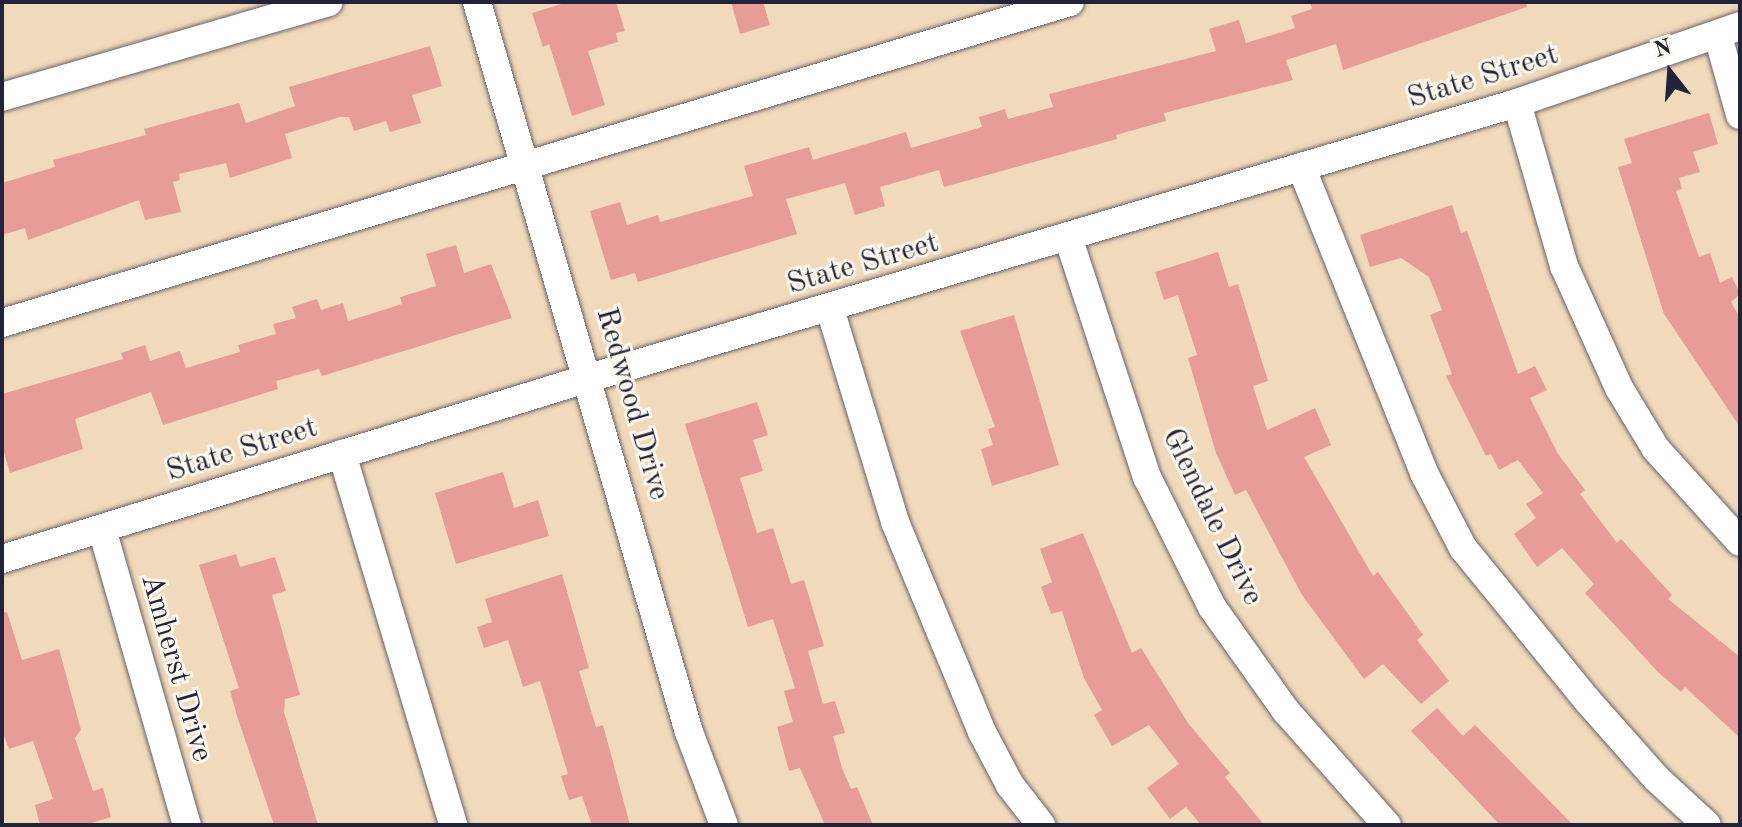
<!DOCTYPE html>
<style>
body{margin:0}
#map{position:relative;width:1742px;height:827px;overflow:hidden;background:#f1dabb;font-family:"Old Standard TT",serif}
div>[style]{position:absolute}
.building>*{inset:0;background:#e89c97}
.roads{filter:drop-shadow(0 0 2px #6a6268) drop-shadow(0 0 2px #6a6268)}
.minor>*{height:28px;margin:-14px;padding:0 14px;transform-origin:14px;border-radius:14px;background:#fff}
span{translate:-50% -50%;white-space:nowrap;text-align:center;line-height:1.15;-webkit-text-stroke:6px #fbf7ec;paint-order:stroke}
.street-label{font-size:30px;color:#22223b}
.frame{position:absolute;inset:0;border:4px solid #22223b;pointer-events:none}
.north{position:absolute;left:1630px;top:32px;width:80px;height:80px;-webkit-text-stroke:6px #fbf7ec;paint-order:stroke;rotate:343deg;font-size:22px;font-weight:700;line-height:32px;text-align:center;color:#22223b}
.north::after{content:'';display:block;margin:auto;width:28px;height:36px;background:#22223b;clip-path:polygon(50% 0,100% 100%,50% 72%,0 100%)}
</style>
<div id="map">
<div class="building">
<div style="clip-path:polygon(568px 2px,616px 2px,625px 31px,616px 33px,618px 42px,588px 51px,605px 105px,572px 116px,549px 44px,543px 47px,532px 13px)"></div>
<div style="clip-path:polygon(731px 2px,763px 2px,770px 25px,740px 34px)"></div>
<div style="clip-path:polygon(1310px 2px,1526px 2px,1527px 7px,1343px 70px,1336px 44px,1286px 60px,1293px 80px,1164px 113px,1166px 121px,1116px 135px,1117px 139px,944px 187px,939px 170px,880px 187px,885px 206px,855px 215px,845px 183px,786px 199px,797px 234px,638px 282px,635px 273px,611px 280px,590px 211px,620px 202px,627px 225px,658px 215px,660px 222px,753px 196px,744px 166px,809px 147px,813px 160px,906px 132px,911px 148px,982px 127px,979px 117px,1005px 109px,1008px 119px,1053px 107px,1049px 94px,1216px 51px,1209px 29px,1239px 20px,1246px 43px,1295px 28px,1291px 16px,1312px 9px)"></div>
<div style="clip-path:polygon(430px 46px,442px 86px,412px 95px,421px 123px,390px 132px,386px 121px,354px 131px,349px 117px,340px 117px,285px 134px,292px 158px,230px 178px,226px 163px,179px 174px,180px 180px,173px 182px,181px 212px,145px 220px,139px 200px,28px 240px,25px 228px,2px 235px,2px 183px,55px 167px,53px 160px,146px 135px,144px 129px,239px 103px,246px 123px,295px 106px,289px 87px)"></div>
<div style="clip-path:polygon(1709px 113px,1718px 144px,1693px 152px,1700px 172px,1679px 178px,1682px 189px,1676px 191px,1699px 257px,1710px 253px,1720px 283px,1732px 277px,1740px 294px,1731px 302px,1740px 318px,1740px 427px,1664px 314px,1618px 167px,1632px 163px,1624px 139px)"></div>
<div style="clip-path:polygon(1452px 205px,1461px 233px,1467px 231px,1518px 374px,1535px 366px,1547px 390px,1530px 398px,1558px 454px,1585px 490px,1580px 494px,1617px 543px,1621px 539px,1672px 595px,1668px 599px,1740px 657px,1740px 738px,1685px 687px,1681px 692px,1658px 672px,1585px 593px,1594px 584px,1562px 548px,1537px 567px,1514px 534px,1536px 518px,1526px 504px,1543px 493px,1518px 460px,1499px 470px,1491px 454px,1486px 456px,1446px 376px,1452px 374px,1430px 315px,1442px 310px,1429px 277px,1401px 258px,1370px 267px,1360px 235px)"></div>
<div style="clip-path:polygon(456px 245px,464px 273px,491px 264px,512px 318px,322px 376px,319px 369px,276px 381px,278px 389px,163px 425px,151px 392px,75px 419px,83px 449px,10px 473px,2px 446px,2px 394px,123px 359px,121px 353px,145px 345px,150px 361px,180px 351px,186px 368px,240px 352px,238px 345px,276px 334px,273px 324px,296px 318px,292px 307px,317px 299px,321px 310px,343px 303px,348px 321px,402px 304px,400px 297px,436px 286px,426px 254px)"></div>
<div style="clip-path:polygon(1218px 252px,1229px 287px,1238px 284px,1268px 381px,1253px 386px,1267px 430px,1315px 408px,1331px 445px,1304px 457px,1373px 576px,1378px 572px,1423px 635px,1417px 640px,1449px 681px,1421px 704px,1383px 664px,1364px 679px,1302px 595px,1246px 490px,1235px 495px,1216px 453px,1188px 358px,1197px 355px,1178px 295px,1164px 300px,1155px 272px)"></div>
<div style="clip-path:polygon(1014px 315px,1059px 465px,992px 486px,981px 449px,993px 445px,988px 429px,995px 427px,960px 331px)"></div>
<div style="clip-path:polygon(757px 402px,768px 435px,753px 440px,763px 471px,740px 478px,757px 533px,773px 528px,791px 584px,804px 580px,824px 646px,808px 651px,823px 704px,835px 701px,845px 733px,833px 736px,842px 768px,851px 789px,857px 787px,873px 825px,825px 825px,800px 768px,789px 771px,777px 727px,793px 722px,784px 691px,795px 688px,773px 619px,748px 627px,685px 424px)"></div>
<div style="clip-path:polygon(503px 472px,514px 508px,538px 500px,549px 536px,456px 564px,435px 493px)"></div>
<div style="clip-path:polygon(1083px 533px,1132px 653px,1141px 648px,1188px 723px,1230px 773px,1225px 777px,1264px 825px,1201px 825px,1186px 807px,1170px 819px,1147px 788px,1179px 764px,1149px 725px,1112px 746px,1094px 715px,1102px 710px,1084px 678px,1062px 611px,1051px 614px,1041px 587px,1052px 582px,1040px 549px)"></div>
<div style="clip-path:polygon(236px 554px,240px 567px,275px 557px,286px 591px,272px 595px,300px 695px,285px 699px,284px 712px,318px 825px,274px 825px,237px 716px,230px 691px,239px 688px,199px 565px)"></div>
<div style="clip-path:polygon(562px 574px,589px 668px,579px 671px,596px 727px,603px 725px,630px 825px,592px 825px,582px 796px,569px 800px,561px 776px,568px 774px,540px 681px,523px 687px,508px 640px,484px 648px,477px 627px,492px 622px,485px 599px)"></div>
<div style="clip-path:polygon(7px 612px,22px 660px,59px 649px,81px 730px,75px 738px,93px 791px,103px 788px,111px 817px,85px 825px,40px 825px,35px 805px,53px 799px,33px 741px,9px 749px,2px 730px,2px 613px)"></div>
<div style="clip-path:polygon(1437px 708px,1463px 736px,1475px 725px,1573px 825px,1500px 825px,1411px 731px)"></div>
</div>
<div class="roads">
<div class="minor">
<div style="left:477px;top:2px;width:760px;rotate:73.81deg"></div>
<div style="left:689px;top:732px;width:99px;rotate:69.4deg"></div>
<div style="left:1718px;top:36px;width:82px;rotate:74.4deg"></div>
<div style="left:2px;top:97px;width:340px;rotate:-16.2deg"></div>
<div style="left:1517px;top:103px;width:170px;rotate:73.9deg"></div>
<div style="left:1564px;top:266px;width:134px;rotate:65.7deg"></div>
<div style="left:1619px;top:388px;width:71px;rotate:58.8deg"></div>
<div style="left:1656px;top:449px;width:125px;rotate:47.9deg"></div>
<div style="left:1302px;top:169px;width:330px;rotate:68.1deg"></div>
<div style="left:1425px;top:475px;width:82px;rotate:62.5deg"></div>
<div style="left:1463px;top:548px;width:196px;rotate:50.8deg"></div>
<div style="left:1587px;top:700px;width:104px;rotate:48.5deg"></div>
<div style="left:1656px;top:778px;width:69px;rotate:42.7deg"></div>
<div style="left:1069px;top:240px;width:250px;rotate:71.8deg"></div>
<div style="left:1147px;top:477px;width:145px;rotate:63.4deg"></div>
<div style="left:1212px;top:607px;width:128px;rotate:54.6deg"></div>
<div style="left:1286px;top:711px;width:152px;rotate:48.5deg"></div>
<div style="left:830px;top:309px;width:223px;rotate:73deg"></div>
<div style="left:895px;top:522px;width:227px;rotate:67.5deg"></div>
<div style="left:982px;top:732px;width:60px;rotate:62.2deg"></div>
<div style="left:1010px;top:785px;width:51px;rotate:52.2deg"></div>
<div style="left:2px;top:323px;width:1115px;rotate:-16.73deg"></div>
<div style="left:342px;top:454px;width:387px;rotate:73.3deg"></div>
<div style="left:102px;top:529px;width:308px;rotate:74deg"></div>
<div style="left:2px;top:559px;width:614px;rotate:-17.14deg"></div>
<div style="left:589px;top:378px;width:968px;rotate:-16.51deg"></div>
<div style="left:1517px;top:103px;width:236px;rotate:-19deg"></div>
</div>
</div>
<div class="street-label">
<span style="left:1483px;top:77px;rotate:-17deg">State Street</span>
<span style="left:863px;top:264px;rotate:-16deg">State Street</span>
<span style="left:632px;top:404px;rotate:74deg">Redwood Drive</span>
<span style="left:242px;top:450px;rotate:-17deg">State Street</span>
<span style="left:1212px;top:517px;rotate:64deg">Glendale Drive</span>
<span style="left:176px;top:668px;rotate:74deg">Amherst Drive</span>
</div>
<div class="frame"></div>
<div class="north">N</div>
</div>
